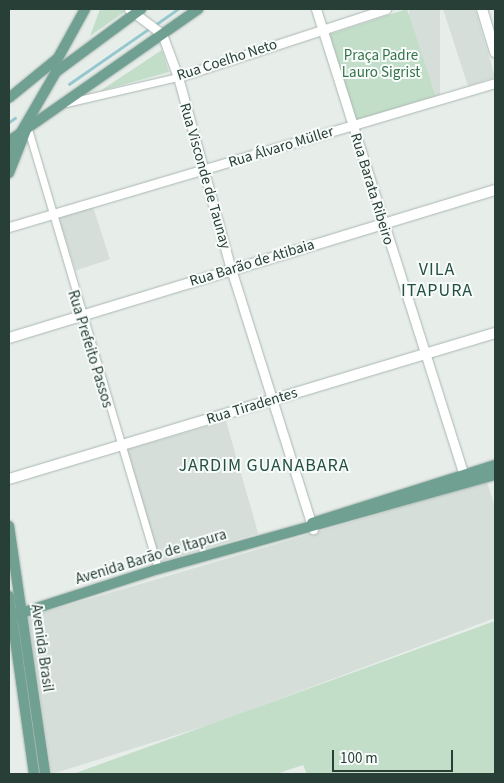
<!DOCTYPE html>
<meta charset="utf-8">
<style>
body{margin:0}
#map{position:relative;width:504px;height:783px;overflow:hidden;background:#e7eeea;font-family:"Source Sans 3",sans-serif}
div>[style]{position:absolute}
.built>*{inset:0;background:#d5ded9;transform-origin:0 0}
.green>*{inset:0;background:#c2ddc8;transform-origin:0 0}
.stream>*{height:2.5px;margin:-1.25px;padding:0 1.25px;transform-origin:1.25px;border-radius:1.25px;background:#94c8ce}
.roads{filter:drop-shadow(0 0 1px #aab6b1) drop-shadow(0 0 1px #aab6b1)}
.minor>*{height:7px;margin:-3.5px;padding:0 3.5px;transform-origin:3.5px;border-radius:3.5px;background:#fff}
.tertiary>*{height:9px;margin:-4.5px;padding:0 4.5px;transform-origin:4.5px;border-radius:4.5px;background:#fff}
.secondary>*{height:10px;margin:-5px;padding:0 5px;transform-origin:5px;border-radius:5px;background:#fff}
.primary>*{height:10px;margin:-5px;padding:0 5px;transform-origin:5px;border-radius:5px;background:#6fa091}
span{translate:-50% -50%;white-space:nowrap;text-align:center;line-height:1.15;-webkit-text-stroke:4px #f7fbf9;paint-order:stroke}
.park-label{font-size:15px;color:#347349}
.street-label{font-size:15px;color:#273f37}
.quarter-label{font-size:18px;color:#245043;letter-spacing:1px}
.frame{position:absolute;inset:0;border:10px solid #273f37;pointer-events:none}
.scale{position:absolute;left:332px;top:750px;width:121px;height:22px;box-sizing:border-box;border:2px solid #273f37;border-top:0;padding-left:6px;font-size:15px;line-height:18px;white-space:nowrap;color:#273f37;-webkit-text-stroke:4px #f7fbf9;paint-order:stroke}
</style>
<div id="map">
<div class="built">
<div style="left:409px;top:9px;width:31px;height:91px"></div>
<div style="clip-path:polygon(443px 9px,475px 9px,495px 77px,468px 86px)"></div>
<div style="left:93px;top:207px;width:55px;height:36px;rotate:72deg"></div>
<div style="left:226px;top:421px;width:117px;height:103px;rotate:74deg"></div>
<div style="clip-path:polygon(487px 482px,495px 507px,495px 618px,218px 722px,52px 774px,28px 617px)"></div>
</div>
<div class="green">
<div style="clip-path:polygon(100px 9px,127px 10px,90px 36px)"></div>
<div style="left:407px;top:9px;width:91px;height:83px;rotate:72deg"></div>
<div style="clip-path:polygon(162px 50px,169px 72px,100px 91px)"></div>
<div style="clip-path:polygon(495px 621px,495px 774px,307px 774px,303px 765px,276px 774px,73px 774px)"></div>
</div>
<div class="stream">
<div style="left:155px;top:25px;width:28px;rotate:-35deg"></div>
<div style="left:69px;top:84px;width:98px;rotate:-34.7deg"></div>
<div style="left:9px;top:122px;width:7px;rotate:-34deg"></div>
</div>
<div class="roads">
<div class="minor">
<div style="left:66px;top:103px;width:115px;rotate:-13.1deg"></div>
<div style="left:28px;top:129px;width:459px;rotate:73.5deg"></div>
</div>
<div class="tertiary">
<div style="left:129px;top:9px;width:41px;rotate:37.1deg"></div>
<div style="left:162px;top:34px;width:46px;rotate:69.6deg"></div>
<div style="left:178px;top:77px;width:199px;rotate:74.6deg"></div>
<div style="left:231px;top:269px;width:273px;rotate:72.5deg"></div>
<div style="left:316px;top:9px;width:495px;rotate:72.4deg"></div>
<div style="left:178px;top:77px;width:219px;rotate:-18.1deg"></div>
<div style="left:9px;top:227px;width:507px;rotate:-16.5deg"></div>
</div>
<div class="secondary">
<div style="left:482px;top:9px;width:45px;rotate:73.2deg"></div>
<div style="left:9px;top:338px;width:508px;rotate:-16.94deg"></div>
<div style="left:9px;top:479px;width:507px;rotate:-16.72deg"></div>
</div>
<div class="primary">
<div style="left:9px;top:98px;width:63px;rotate:-39.2deg"></div>
<div style="left:58px;top:58px;width:56px;rotate:-61.1deg"></div>
<div style="left:9px;top:141px;width:231px;rotate:-34.9deg"></div>
<div style="left:9px;top:153px;width:94px;rotate:-59.9deg"></div>
<div style="left:56px;top:72px;width:106px;rotate:-36.5deg"></div>
<div style="left:9px;top:173px;width:46px;rotate:-68.4deg"></div>
<div style="left:312px;top:523px;width:192px;rotate:-17.6deg"></div>
<div style="left:9px;top:526px;width:251px;rotate:81.7deg"></div>
<div style="left:9px;top:596px;width:180px;rotate:82deg"></div>
<div style="left:9px;top:617px;width:157px;rotate:-17.9deg"></div>
<div style="left:158px;top:569px;width:350px;rotate:-15.6deg"></div>
</div>
</div>
<div class="park-label">
<span style="left:381px;top:64px">Praça Padre<br>Lauro Sigrist</span>
</div>
<div class="street-label">
<span style="left:227px;top:60px;rotate:-18deg">Rua Coelho Neto</span>
<span style="left:281px;top:147px;rotate:-17deg">Rua Álvaro Müller</span>
<span style="left:205px;top:176px;rotate:74deg">Rua Visconde de Taunay</span>
<span style="left:372px;top:189px;rotate:73deg">Rua Barata Ribeiro</span>
<span style="left:252px;top:263px;rotate:-17deg">Rua Barão de Atibaia</span>
<span style="left:90px;top:349px;rotate:73deg">Rua Prefeito Passos</span>
<span style="left:252px;top:406px;rotate:-17deg">Rua Tiradentes</span>
<span style="left:151px;top:557px;rotate:-17deg">Avenida Barão de Itapura</span>
<span style="left:42px;top:648px;rotate:82deg">Avenida Brasil</span>
</div>
<div class="quarter-label">
<span style="left:437px;top:281px">VILA<br>ITAPURA</span>
<span style="left:264px;top:466px">JARDIM GUANABARA</span>
</div>
<div class="frame"></div>
<div class="scale">100 m</div>
</div>
